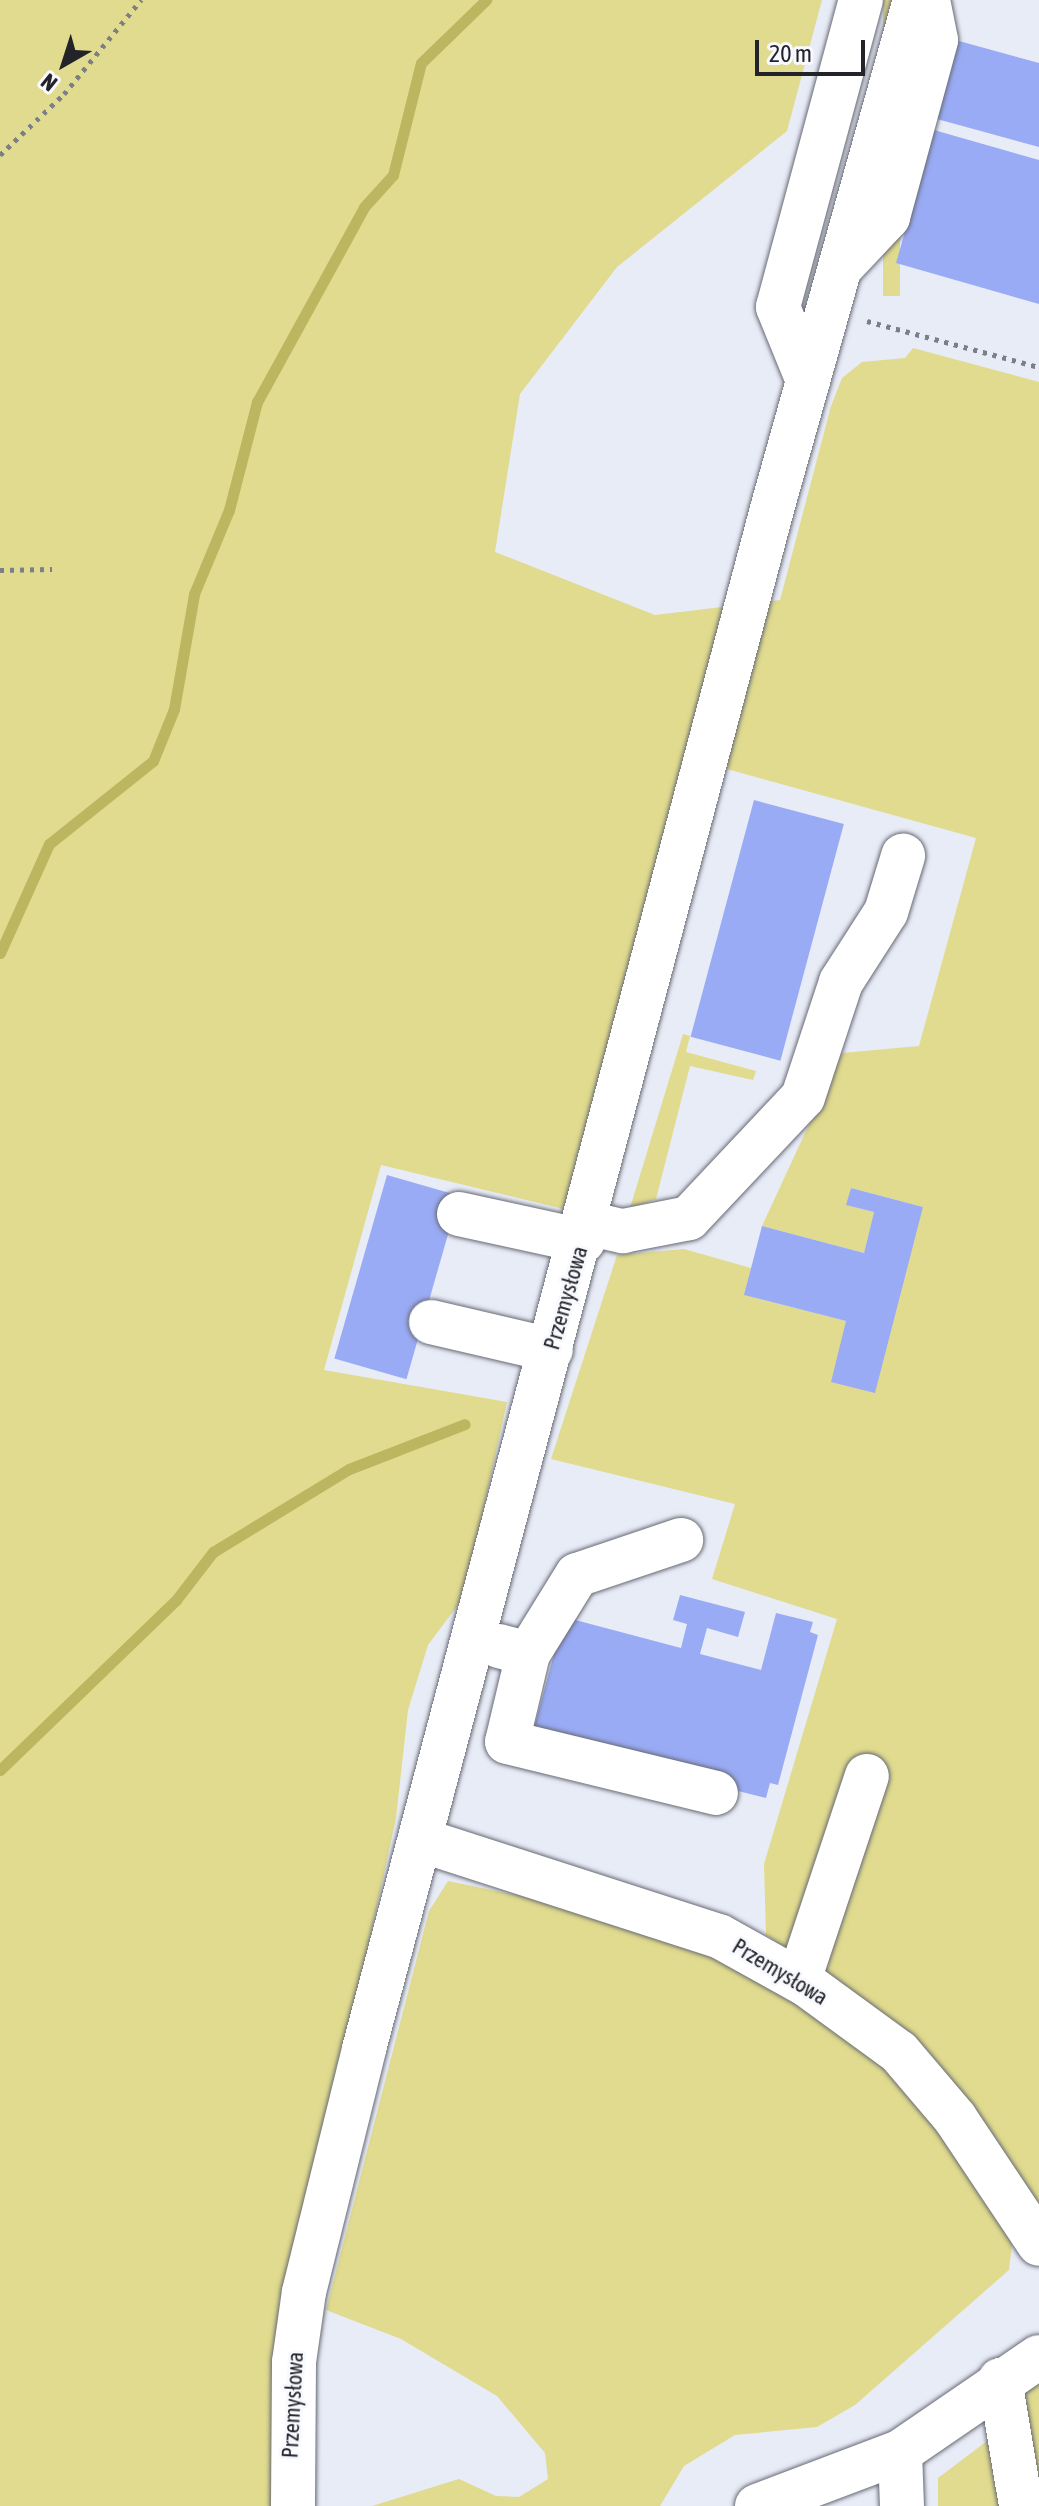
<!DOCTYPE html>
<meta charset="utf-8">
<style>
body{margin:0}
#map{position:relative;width:1039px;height:2506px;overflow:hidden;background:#e8ecf7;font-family:"Asap Condensed",sans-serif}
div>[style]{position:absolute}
.green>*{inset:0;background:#e0db8e;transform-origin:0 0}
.stream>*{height:11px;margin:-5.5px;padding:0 5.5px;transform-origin:5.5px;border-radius:5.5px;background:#bcb661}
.building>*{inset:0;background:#9aabf5;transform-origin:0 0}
.path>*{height:5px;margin-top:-2.5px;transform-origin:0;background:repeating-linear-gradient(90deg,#7d7f87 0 4px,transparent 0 10px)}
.roads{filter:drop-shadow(0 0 2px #676a74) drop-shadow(0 0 2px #676a74)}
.minor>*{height:44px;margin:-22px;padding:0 22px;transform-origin:22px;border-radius:22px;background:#fff}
span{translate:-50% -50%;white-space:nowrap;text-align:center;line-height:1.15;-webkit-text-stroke:6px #f8f9fe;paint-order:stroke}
.street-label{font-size:22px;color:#232429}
.north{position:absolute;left:24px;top:24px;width:80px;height:80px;-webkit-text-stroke:6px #f8f9fe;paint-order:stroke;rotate:219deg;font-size:22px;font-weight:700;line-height:32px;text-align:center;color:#232429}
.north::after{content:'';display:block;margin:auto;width:28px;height:36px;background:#232429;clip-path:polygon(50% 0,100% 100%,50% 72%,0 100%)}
.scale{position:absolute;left:755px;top:40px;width:110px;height:36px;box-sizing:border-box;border:4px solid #232429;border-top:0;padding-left:10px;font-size:24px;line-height:28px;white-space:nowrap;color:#232429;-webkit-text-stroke:6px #f8f9fe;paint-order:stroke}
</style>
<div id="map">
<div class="green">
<div style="clip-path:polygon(0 0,822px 0,787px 131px,617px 267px,520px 394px,495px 552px,655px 615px,780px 600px,831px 406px,842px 378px,862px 362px,905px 358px,913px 348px,1039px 382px,1039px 2216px,827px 1976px,766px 1935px,764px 1864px,837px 1619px,712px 1579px,735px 1504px,551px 1459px,617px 1255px,684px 1249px,751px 1268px,745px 1295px,846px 1321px,923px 1207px,851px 1188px,847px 1205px,874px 1212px,864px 1253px,762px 1226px,842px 1053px,919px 1046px,976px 838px,687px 758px,568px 1210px,381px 1165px,324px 1370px,507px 1402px,464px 1597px,428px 1645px,408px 1710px,396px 1818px,322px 2161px,279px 2301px,280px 2506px,0 2506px)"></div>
<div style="left:883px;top:0;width:17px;height:296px"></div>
<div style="clip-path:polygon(683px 1034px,690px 1036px,686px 1052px,756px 1071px,753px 1080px,690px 1066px,656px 1199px,630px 1208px)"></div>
<div style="clip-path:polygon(448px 1881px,599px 1912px,740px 1960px,886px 2061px,952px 2140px,1013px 2237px,1009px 2270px,855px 2405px,817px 2427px,735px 2435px,684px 2466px,660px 2506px,372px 2506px,459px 2479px,496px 2496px,519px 2497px,548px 2479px,545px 2453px,497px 2396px,401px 2339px,326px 2310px,429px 1911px)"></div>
<div style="clip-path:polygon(1039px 2372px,1039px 2506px,1022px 2385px)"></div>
<div style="clip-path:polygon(995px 2435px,1011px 2506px,938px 2506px,938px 2478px)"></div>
</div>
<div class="stream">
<div style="left:0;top:953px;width:120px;rotate:-65.8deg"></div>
<div style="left:49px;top:844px;width:133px;rotate:-38.6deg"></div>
<div style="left:153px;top:761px;width:56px;rotate:-68deg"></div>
<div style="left:174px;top:709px;width:117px;rotate:-80.1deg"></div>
<div style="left:194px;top:594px;width:91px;rotate:-67.4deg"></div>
<div style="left:229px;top:510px;width:112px;rotate:-75.5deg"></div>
<div style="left:257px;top:402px;width:222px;rotate:-61.2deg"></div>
<div style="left:364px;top:207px;width:43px;rotate:-47.8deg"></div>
<div style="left:393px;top:175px;width:115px;rotate:-76deg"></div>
<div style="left:421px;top:63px;width:91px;rotate:-44.1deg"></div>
<div style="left:0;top:1770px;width:245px;rotate:-44deg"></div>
<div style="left:176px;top:1600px;width:61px;rotate:-52.4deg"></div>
<div style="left:213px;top:1552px;width:159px;rotate:-31.4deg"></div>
<div style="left:349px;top:1469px;width:124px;rotate:-21.2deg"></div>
</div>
<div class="building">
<div style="clip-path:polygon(959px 41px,1039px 63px,1039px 147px,937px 119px)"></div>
<div style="clip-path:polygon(934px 130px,1039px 160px,1039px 304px,896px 263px)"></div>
<div style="left:754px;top:800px;width:93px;height:245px;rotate:15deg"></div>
<div style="left:387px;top:1175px;width:75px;height:191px;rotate:16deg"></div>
<div style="clip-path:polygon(851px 1188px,923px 1207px,875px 1393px,831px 1382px,846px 1321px,744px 1295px,762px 1226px,864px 1253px,874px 1212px,846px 1205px)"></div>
<div style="clip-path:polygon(680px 1595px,745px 1612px,738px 1637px,707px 1628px,700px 1654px,761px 1670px,776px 1613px,813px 1622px,810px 1632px,818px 1635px,778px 1785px,770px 1783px,766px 1798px,531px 1739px,564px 1617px,681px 1648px,687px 1624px,673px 1620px)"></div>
</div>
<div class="path">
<div style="left:0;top:155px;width:88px;rotate:-43.6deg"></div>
<div style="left:64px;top:94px;width:122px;rotate:-50.7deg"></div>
<div style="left:867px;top:321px;width:178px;rotate:15deg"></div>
<div style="left:0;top:570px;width:52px;rotate:-1.1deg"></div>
</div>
<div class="roads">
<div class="minor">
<div style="left:843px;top:265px;width:66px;rotate:-46.8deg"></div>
<div style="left:888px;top:217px;width:183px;rotate:-74.8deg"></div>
<div style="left:936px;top:40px;width:41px;rotate:-101.3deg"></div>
<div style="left:808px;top:381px;width:80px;rotate:-112.1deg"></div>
<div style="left:778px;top:307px;width:318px;rotate:-74.9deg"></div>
<div style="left:459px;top:1214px;width:127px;rotate:12.3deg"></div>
<div style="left:587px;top:1223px;width:37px;rotate:13deg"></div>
<div style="left:623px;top:1231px;width:67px;rotate:-11.1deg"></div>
<div style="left:689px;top:1218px;width:166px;rotate:-46.7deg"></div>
<div style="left:803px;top:1097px;width:121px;rotate:-71.7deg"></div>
<div style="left:841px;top:982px;width:83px;rotate:-57.3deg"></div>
<div style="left:886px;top:912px;width:59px;rotate:-73.1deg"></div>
<div style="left:431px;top:1322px;width:123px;rotate:13.1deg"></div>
<div style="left:499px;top:1646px;width:30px;rotate:15deg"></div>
<div style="left:528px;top:1654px;width:93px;rotate:-58.2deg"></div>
<div style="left:577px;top:1575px;width:110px;rotate:-18.6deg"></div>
<div style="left:528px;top:1654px;width:90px;rotate:103.4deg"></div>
<div style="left:507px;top:1742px;width:215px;rotate:13.7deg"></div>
<div style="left:424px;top:1841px;width:310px;rotate:17.9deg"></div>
<div style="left:719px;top:1936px;width:101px;rotate:29.1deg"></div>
<div style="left:807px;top:1985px;width:114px;rotate:36.1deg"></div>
<div style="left:899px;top:2052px;width:87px;rotate:49.7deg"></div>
<div style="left:955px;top:2118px;width:151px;rotate:56.3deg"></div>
<div style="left:799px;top:1980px;width:215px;rotate:-71.6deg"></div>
<div style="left:1000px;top:2380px;width:128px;rotate:80.5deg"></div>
<div style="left:900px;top:2452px;width:54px;rotate:87.9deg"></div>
<div style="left:293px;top:2506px;width:144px;rotate:-89.6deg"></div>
<div style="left:294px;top:2362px;width:71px;rotate:-81.9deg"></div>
<div style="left:304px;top:2292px;width:250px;rotate:-76.1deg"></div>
<div style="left:364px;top:2049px;width:1593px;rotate:-75.16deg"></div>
<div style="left:772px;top:509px;width:529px;rotate:-74.31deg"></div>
<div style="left:757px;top:2506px;width:153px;rotate:-20.7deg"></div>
<div style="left:900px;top:2452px;width:168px;rotate:-34.4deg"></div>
</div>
</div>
<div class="street-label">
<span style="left:566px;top:1298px;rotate:-74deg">Przemysłowa</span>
<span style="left:780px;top:1972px;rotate:31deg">Przemysłowa</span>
<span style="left:293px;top:2405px;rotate:-87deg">Przemysłowa</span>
</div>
<div class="north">N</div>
<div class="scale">20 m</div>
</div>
